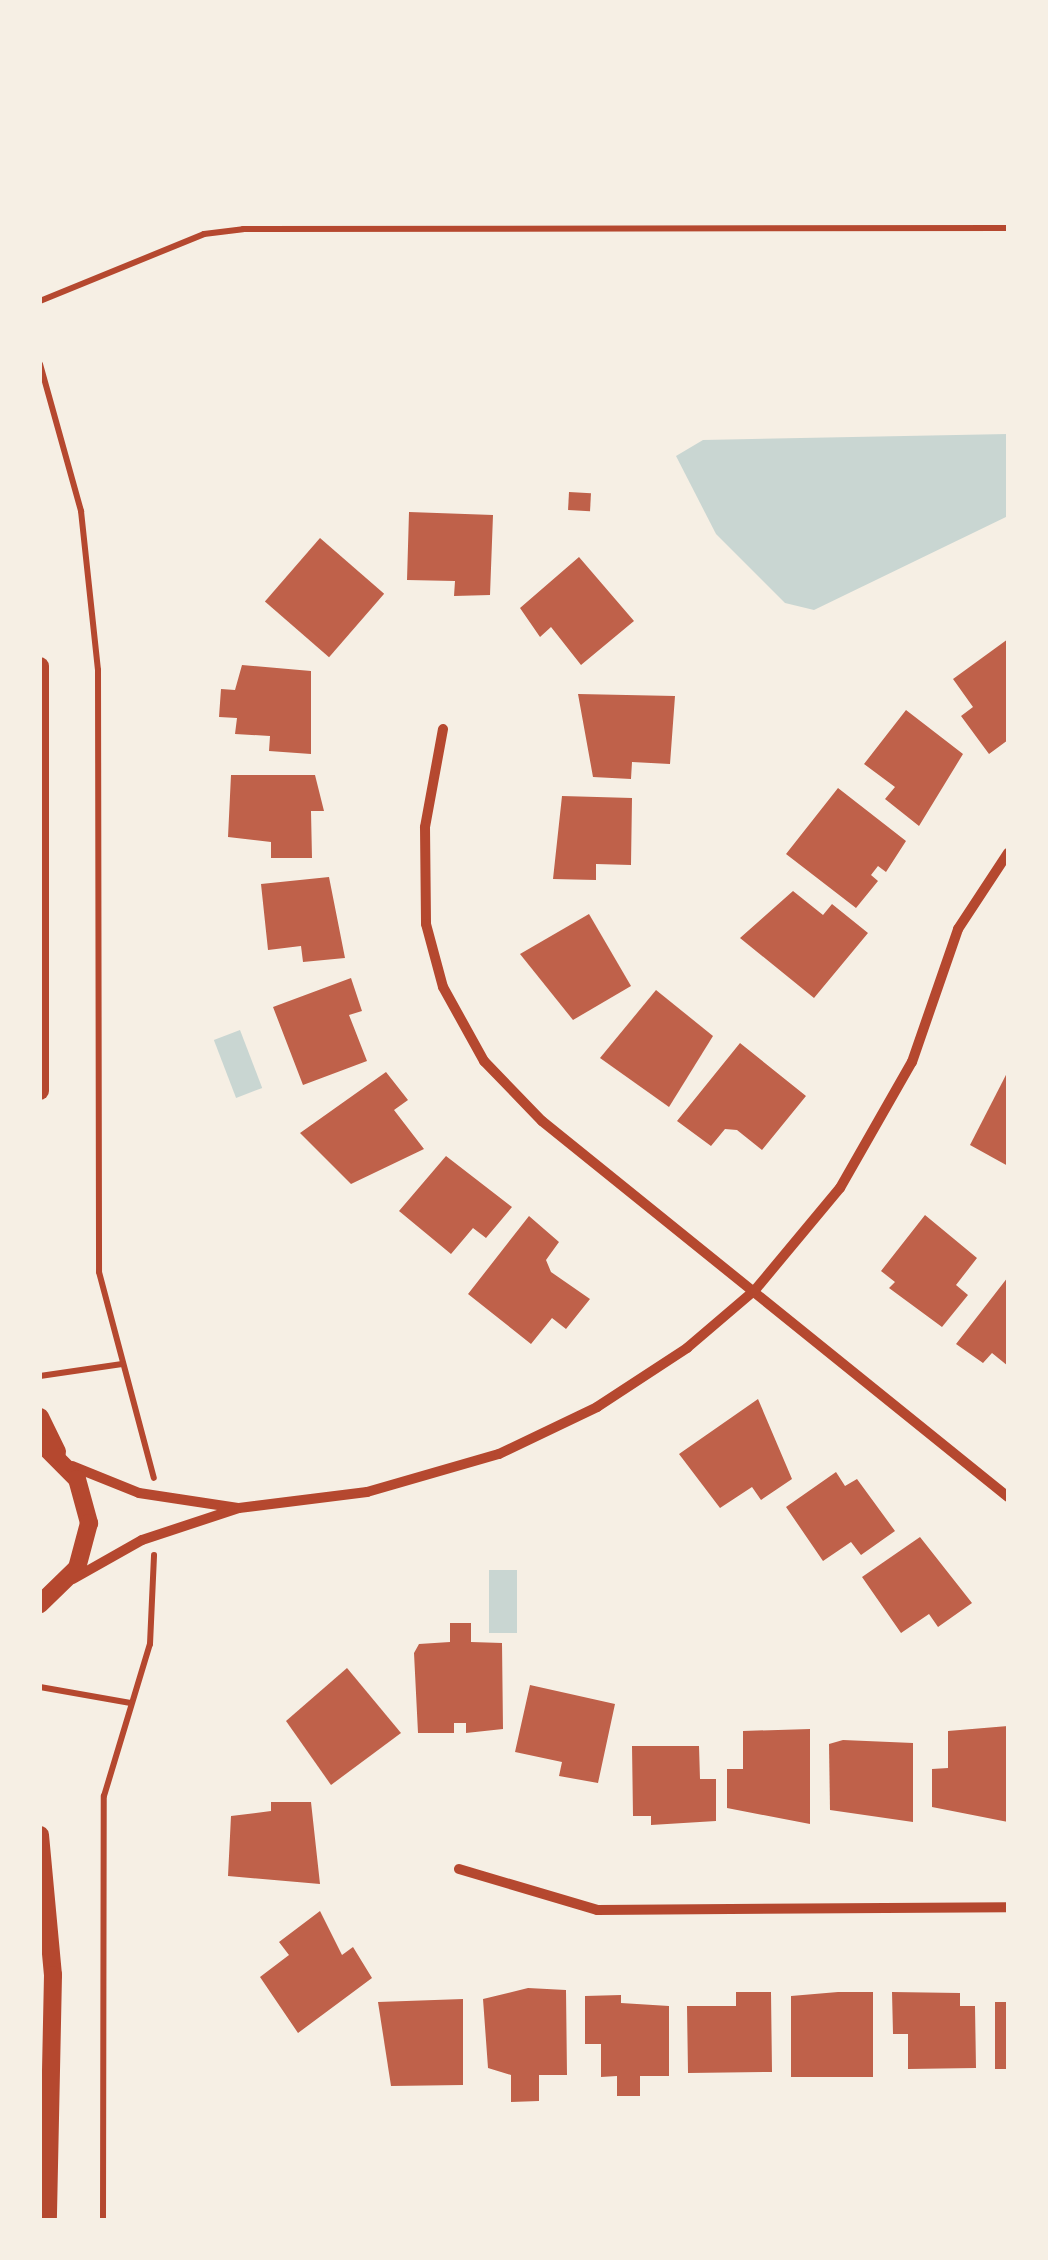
<!DOCTYPE html>
<style>
body{margin:0}
#map{position:relative;width:1048px;height:2260px;overflow:hidden;background:#f6efe4;font-family:"Alegreya Sans",sans-serif}
div>[style]{position:absolute}
.water>*{inset:0;background:#c9d6d2;transform-origin:0 0}
.building>*{inset:0;background:#bf614a;transform-origin:0 0}
.path>*{height:6px;margin:-3px;padding:0 3px;transform-origin:3px;border-radius:3px;background:#b5482f}
.minor>*{height:10px;margin:-5px;padding:0 5px;transform-origin:5px;border-radius:5px;background:#b5482f}
.tertiary>*{height:18px;margin:-9px;padding:0 9px;transform-origin:9px;border-radius:9px;background:#b5482f}
span{translate:-50% -50%;white-space:nowrap;text-align:center;line-height:1.15;-webkit-text-stroke:8px #f6efe4;paint-order:stroke}
.frame{position:absolute;inset:0;border:42px solid #f6efe4;pointer-events:none}
</style>
<div id="map">
<div class="water">
<div style="clip-path:polygon(1008px 434px,1008px 516px,814px 610px,785px 603px,716px 534px,676px 456px,703px 440px)"></div>
<div style="left:240px;top:1030px;width:62px;height:28px;rotate:69deg"></div>
<div style="left:517px;top:1570px;width:63px;height:28px;rotate:90deg"></div>
</div>
<div class="building">
<div style="left:569px;top:492px;width:22px;height:18px;rotate:3deg"></div>
<div style="clip-path:polygon(409px 512px,493px 515px,490px 595px,454px 596px,455px 581px,407px 580px)"></div>
<div style="left:320px;top:538px;width:85px;height:84px;rotate:41deg"></div>
<div style="clip-path:polygon(579px 557px,634px 621px,581px 665px,551px 627px,540px 637px,520px 608px)"></div>
<div style="clip-path:polygon(1008px 639px,1008px 740px,989px 754px,961px 716px,973px 707px,953px 679px)"></div>
<div style="clip-path:polygon(242px 665px,311px 671px,311px 754px,269px 751px,270px 736px,235px 734px,237px 718px,219px 717px,221px 689px,235px 690px)"></div>
<div style="clip-path:polygon(578px 694px,675px 696px,670px 764px,632px 762px,631px 779px,593px 777px)"></div>
<div style="clip-path:polygon(906px 710px,963px 754px,919px 826px,885px 799px,895px 787px,864px 764px)"></div>
<div style="clip-path:polygon(231px 775px,315px 775px,324px 811px,311px 811px,312px 858px,271px 858px,271px 842px,228px 837px)"></div>
<div style="clip-path:polygon(838px 788px,906px 841px,886px 872px,878px 866px,871px 875px,878px 881px,856px 908px,786px 854px)"></div>
<div style="clip-path:polygon(562px 796px,632px 798px,631px 865px,596px 864px,596px 880px,553px 879px)"></div>
<div style="clip-path:polygon(329px 877px,345px 958px,303px 962px,301px 946px,268px 950px,261px 884px)"></div>
<div style="clip-path:polygon(793px 891px,823px 915px,832px 904px,868px 933px,814px 998px,740px 938px)"></div>
<div style="clip-path:polygon(589px 914px,631px 986px,573px 1020px,520px 954px)"></div>
<div style="clip-path:polygon(351px 978px,362px 1011px,349px 1015px,367px 1061px,303px 1085px,273px 1007px)"></div>
<div style="clip-path:polygon(656px 990px,713px 1036px,669px 1107px,600px 1058px)"></div>
<div style="clip-path:polygon(740px 1043px,806px 1096px,762px 1150px,737px 1130px,725px 1129px,711px 1146px,677px 1121px)"></div>
<div style="clip-path:polygon(1008px 1071px,1008px 1166px,970px 1145px)"></div>
<div style="clip-path:polygon(386px 1072px,408px 1100px,394px 1110px,424px 1149px,351px 1184px,300px 1133px)"></div>
<div style="clip-path:polygon(446px 1156px,512px 1207px,486px 1238px,473px 1228px,451px 1254px,399px 1211px)"></div>
<div style="clip-path:polygon(925px 1215px,977px 1258px,956px 1285px,968px 1295px,942px 1327px,889px 1288px,895px 1282px,881px 1271px)"></div>
<div style="clip-path:polygon(529px 1216px,559px 1242px,546px 1260px,551px 1272px,590px 1299px,566px 1329px,552px 1318px,531px 1344px,468px 1294px)"></div>
<div style="clip-path:polygon(1008px 1277px,1008px 1366px,992px 1353px,983px 1363px,956px 1344px)"></div>
<div style="clip-path:polygon(758px 1399px,792px 1479px,761px 1500px,752px 1487px,720px 1508px,679px 1454px)"></div>
<div style="clip-path:polygon(836px 1472px,845px 1486px,857px 1479px,895px 1531px,861px 1555px,851px 1542px,823px 1561px,786px 1507px)"></div>
<div style="clip-path:polygon(920px 1537px,972px 1603px,938px 1627px,929px 1614px,901px 1633px,862px 1577px)"></div>
<div style="clip-path:polygon(450px 1623px,471px 1623px,471px 1642px,502px 1643px,503px 1729px,466px 1733px,466px 1723px,454px 1723px,454px 1733px,418px 1733px,414px 1653px,419px 1644px,450px 1642px)"></div>
<div style="clip-path:polygon(347px 1668px,401px 1733px,331px 1785px,286px 1721px)"></div>
<div style="clip-path:polygon(530px 1685px,615px 1704px,598px 1783px,559px 1776px,562px 1762px,515px 1752px)"></div>
<div style="clip-path:polygon(1008px 1726px,1008px 1822px,932px 1807px,932px 1769px,948px 1768px,948px 1731px)"></div>
<div style="clip-path:polygon(810px 1729px,810px 1824px,727px 1808px,727px 1769px,743px 1769px,743px 1731px)"></div>
<div style="clip-path:polygon(843px 1740px,913px 1743px,913px 1822px,830px 1810px,829px 1744px)"></div>
<div style="clip-path:polygon(632px 1746px,699px 1746px,700px 1779px,716px 1779px,716px 1821px,651px 1825px,651px 1816px,633px 1816px)"></div>
<div style="clip-path:polygon(271px 1802px,311px 1802px,320px 1884px,228px 1876px,231px 1816px,271px 1811px)"></div>
<div style="clip-path:polygon(320px 1911px,342px 1955px,353px 1947px,372px 1978px,298px 2033px,260px 1977px,289px 1955px,279px 1942px)"></div>
<div style="clip-path:polygon(528px 1988px,566px 1990px,567px 2075px,539px 2075px,539px 2101px,511px 2102px,511px 2075px,488px 2068px,483px 1999px)"></div>
<div style="clip-path:polygon(736px 1992px,771px 1992px,772px 2072px,688px 2073px,687px 2006px,736px 2006px)"></div>
<div style="clip-path:polygon(838px 1992px,873px 1992px,873px 2077px,791px 2077px,791px 1996px)"></div>
<div style="clip-path:polygon(892px 1992px,960px 1993px,960px 2006px,975px 2006px,976px 2068px,908px 2069px,908px 2034px,893px 2034px)"></div>
<div style="clip-path:polygon(621px 1995px,621px 2003px,669px 2006px,669px 2076px,640px 2076px,640px 2096px,617px 2096px,617px 2076px,601px 2077px,601px 2044px,585px 2044px,585px 1996px)"></div>
<div style="clip-path:polygon(463px 1999px,463px 2085px,391px 2086px,378px 2002px)"></div>
<div style="left:995px;top:2002px;width:13px;height:67px"></div>
</div>
<div class="path">
<div style="left:40px;top:301px;width:177px;rotate:-22.2deg"></div>
<div style="left:204px;top:234px;width:39px;rotate:-7deg"></div>
<div style="left:243px;top:229px;width:765px;rotate:-0.07deg"></div>
<div style="left:40px;top:364px;width:153px;rotate:74.4deg"></div>
<div style="left:81px;top:511px;width:160px;rotate:83.9deg"></div>
<div style="left:98px;top:670px;width:602px;rotate:89.9deg"></div>
<div style="left:99px;top:1272px;width:213px;rotate:75.1deg"></div>
<div style="left:40px;top:1376px;width:83px;rotate:-8.3deg"></div>
<div style="left:40px;top:1687px;width:92px;rotate:10deg"></div>
<div style="left:103px;top:2220px;width:424px;rotate:-89.9deg"></div>
<div style="left:104px;top:1796px;width:159px;rotate:-73.2deg"></div>
<div style="left:150px;top:1644px;width:89px;rotate:-87.4deg"></div>
</div>
<div class="minor">
<div style="left:443px;top:729px;width:100px;rotate:100.4deg"></div>
<div style="left:425px;top:827px;width:97px;rotate:89.4deg"></div>
<div style="left:426px;top:924px;width:65px;rotate:74.9deg"></div>
<div style="left:443px;top:987px;width:85px;rotate:61deg"></div>
<div style="left:484px;top:1061px;width:83px;rotate:46deg"></div>
<div style="left:542px;top:1121px;width:599px;rotate:38.9deg"></div>
<div style="left:72px;top:1466px;width:72px;rotate:21.9deg"></div>
<div style="left:139px;top:1493px;width:100px;rotate:8.6deg"></div>
<div style="left:73px;top:1579px;width:79px;rotate:-29.5deg"></div>
<div style="left:142px;top:1540px;width:102px;rotate:-18.3deg"></div>
<div style="left:239px;top:1508px;width:129px;rotate:-7.1deg"></div>
<div style="left:367px;top:1492px;width:137px;rotate:-16.1deg"></div>
<div style="left:499px;top:1454px;width:109px;rotate:-25.6deg"></div>
<div style="left:597px;top:1407px;width:108px;rotate:-33.2deg"></div>
<div style="left:687px;top:1348px;width:89px;rotate:-40.5deg"></div>
<div style="left:755px;top:1290px;width:133px;rotate:-50.2deg"></div>
<div style="left:840px;top:1188px;width:145px;rotate:-60.3deg"></div>
<div style="left:912px;top:1062px;width:141px;rotate:-70.9deg"></div>
<div style="left:958px;top:929px;width:91px;rotate:-56.7deg"></div>
<div style="left:459px;top:1869px;width:144px;rotate:16.5deg"></div>
<div style="left:597px;top:1910px;width:411px;rotate:-0.4deg"></div>
</div>
<div class="tertiary">
<div style="left:40px;top:666px;width:425px;rotate:90deg"></div>
<div style="left:40px;top:1417px;width:39px;rotate:64deg"></div>
<div style="left:40px;top:1442px;width:52px;rotate:45deg"></div>
<div style="left:77px;top:1479px;width:46px;rotate:74.7deg"></div>
<div style="left:89px;top:1523px;width:47px;rotate:104.9deg"></div>
<div style="left:77px;top:1568px;width:52px;rotate:135.8deg"></div>
<div style="left:40px;top:1835px;width:141px;rotate:84.7deg"></div>
<div style="left:53px;top:1975px;width:245px;rotate:91.2deg"></div>
</div>
<div class="frame"></div>
</div>
